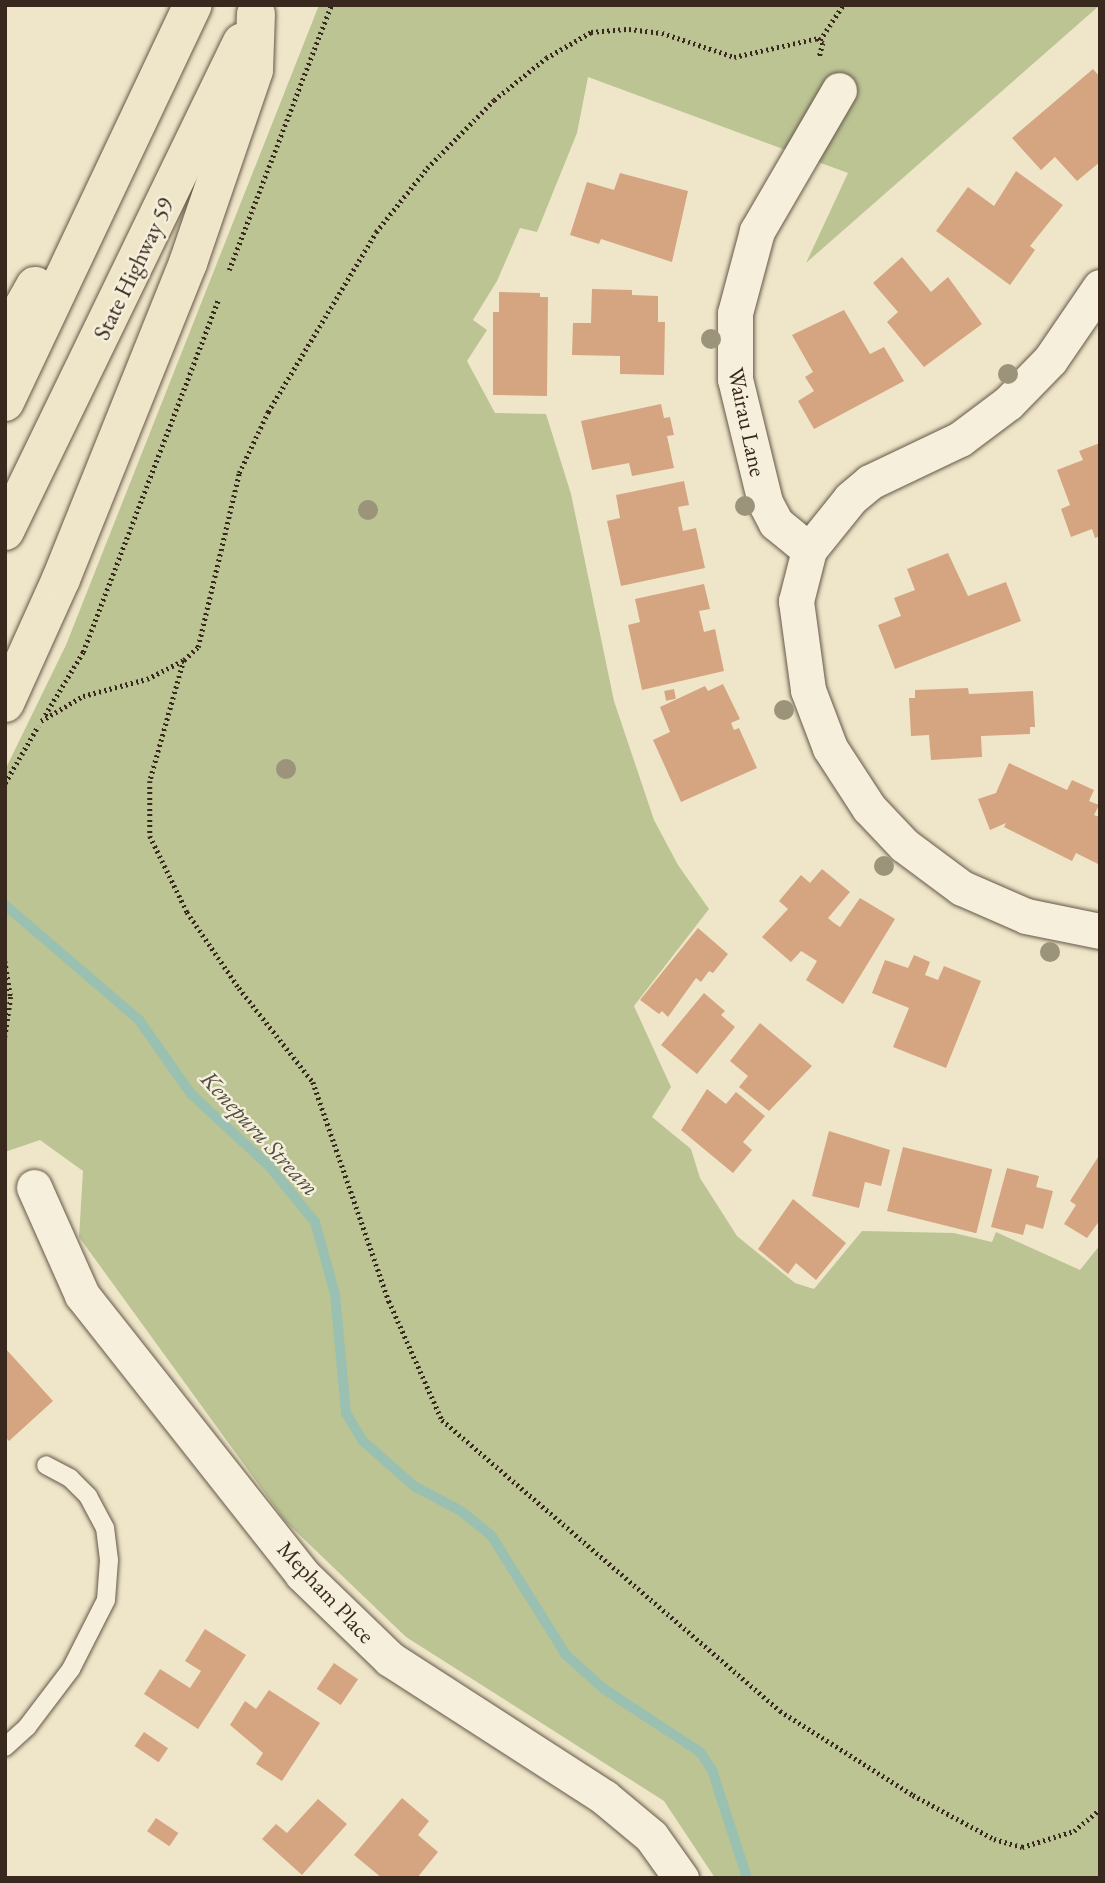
<!DOCTYPE html>
<style>
body{margin:0}
#map{position:relative;width:1105px;height:1883px;overflow:hidden;background:#efe6c9;font-family:"EB Garamond",serif}
div>[style]{position:absolute}
.green>*{inset:0;background:#bcc494}
.stream>*{height:10px;margin:-5px;padding:0 5px;transform-origin:5px;border-radius:5px;background:#9ac0b2}
.building>*{inset:0;background:#d5a481;transform-origin:0 0}
.path>*{height:4.5px;margin-top:-2.25px;transform-origin:0;background:repeating-linear-gradient(90deg,#38281e 0 2px,transparent 0 5.5px)}
.roads{filter:drop-shadow(0 0 2px #665849) drop-shadow(0 0 2px #665849)}
.service>*{height:18px;margin:-9px;padding:0 9px;transform-origin:9px;border-radius:9px;background:#f5efdc}
.minor>*{height:35px;margin:-17.5px;padding:0 17.5px;transform-origin:17.5px;border-radius:17.5px;background:#f5efdc}
.primary>*{height:38px;margin:-19px;padding:0 19px;transform-origin:19px;border-radius:19px;background:#efe6c9}
.trees>*{width:20px;height:20px;margin:-10px;border-radius:50%;background:#9c937b}
span{translate:-50% -50%;white-space:nowrap;text-align:center;line-height:1.15;-webkit-text-stroke:5px #f5efdc;paint-order:stroke}
.street-label{font-size:23px;color:#38281e}
.water-label{font-size:24px;color:#504e43;font-style:italic}
.frame{position:absolute;inset:0;border:7px solid #38281e;pointer-events:none}
</style>
<div id="map">
<div class="green">
<div style="clip-path:polygon(319px 5px,1100px 5px,806px 263px,848px 173px,588px 77px,577px 133px,537px 232px,520px 228px,497px 281px,473px 320px,487px 330px,467px 361px,495px 413px,546px 414px,571px 494px,614px 701px,654px 820px,678px 865px,709px 909px,634px 1006px,671px 1087px,652px 1117px,691px 1149px,700px 1178px,737px 1236px,795px 1283px,814px 1289px,862px 1231px,954px 1233px,992px 1242px,996px 1232px,1080px 1270px,1100px 1245px,1100px 1878px,715px 1878px,664px 1801px,406px 1637px,285px 1521px,79px 1237px,83px 1171px,40px 1140px,5px 1152px,5px 770px,66px 645px)"></div>
</div>
<div class="stream">
<div style="left:5px;top:905px;width:177px;rotate:40.6deg"></div>
<div style="left:139px;top:1020px;width:90px;rotate:54.9deg"></div>
<div style="left:191px;top:1094px;width:108px;rotate:42.7deg"></div>
<div style="left:270px;top:1167px;width:71px;rotate:50.7deg"></div>
<div style="left:315px;top:1222px;width:75px;rotate:74.5deg"></div>
<div style="left:335px;top:1294px;width:120px;rotate:84.7deg"></div>
<div style="left:346px;top:1413px;width:33px;rotate:59deg"></div>
<div style="left:363px;top:1441px;width:68px;rotate:41.4deg"></div>
<div style="left:414px;top:1486px;width:53px;rotate:28deg"></div>
<div style="left:461px;top:1511px;width:38px;rotate:39deg"></div>
<div style="left:491px;top:1535px;width:142px;rotate:58deg"></div>
<div style="left:566px;top:1655px;width:51px;rotate:41.8deg"></div>
<div style="left:604px;top:1689px;width:115px;rotate:33.3deg"></div>
<div style="left:700px;top:1752px;width:22px;rotate:56deg"></div>
<div style="left:712px;top:1770px;width:114px;rotate:72deg"></div>
</div>
<div class="building">
<div style="clip-path:polygon(1093px 69px,1100px 77px,1100px 162px,1077px 181px,1055px 157px,1041px 170px,1012px 138px)"></div>
<div style="clip-path:polygon(1016px 171px,1063px 205px,1030px 246px,1035px 250px,1010px 285px,936px 231px,968px 187px,994px 206px)"></div>
<div style="clip-path:polygon(620px 173px,688px 191px,672px 262px,601px 239px,599px 244px,570px 235px,587px 182px,614px 190px)"></div>
<div style="clip-path:polygon(902px 257px,931px 292px,948px 277px,982px 324px,924px 367px,887px 322px,898px 312px,873px 283px)"></div>
<div style="clip-path:polygon(592px 289px,632px 290px,632px 295px,658px 296px,658px 322px,665px 322px,664px 375px,620px 374px,620px 356px,572px 355px,573px 323px,591px 323px)"></div>
<div style="clip-path:polygon(499px 292px,540px 293px,540px 297px,548px 297px,547px 396px,493px 395px,493px 312px,499px 312px)"></div>
<div style="clip-path:polygon(844px 310px,870px 354px,884px 347px,904px 381px,814px 429px,798px 401px,814px 391px,805px 377px,813px 372px,792px 335px)"></div>
<div style="clip-path:polygon(661px 404px,664px 418px,670px 417px,674px 435px,667px 436px,674px 468px,632px 476px,629px 463px,592px 470px,581px 421px)"></div>
<div style="clip-path:polygon(1100px 443px,1100px 536px,1095px 538px,1092px 529px,1071px 537px,1061px 509px,1070px 505px,1057px 470px,1083px 460px,1079px 451px)"></div>
<div style="clip-path:polygon(684px 481px,689px 505px,678px 507px,683px 531px,696px 528px,705px 568px,621px 586px,607px 521px,620px 518px,616px 495px)"></div>
<div style="clip-path:polygon(948px 553px,968px 596px,1006px 582px,1021px 621px,895px 669px,878px 625px,901px 616px,894px 598px,915px 590px,907px 569px)"></div>
<div style="clip-path:polygon(704px 584px,710px 609px,699px 611px,704px 632px,715px 629px,724px 671px,642px 690px,628px 625px,640px 622px,635px 599px)"></div>
<div style="clip-path:polygon(723px 684px,740px 719px,731px 723px,734px 730px,739px 728px,757px 768px,681px 802px,653px 740px,670px 732px,660px 707px,705px 686px,708px 691px)"></div>
<div style="clip-path:polygon(968px 688px,969px 694px,1033px 691px,1035px 727px,1030px 727px,1030px 734px,981px 736px,982px 757px,931px 760px,929px 735px,911px 736px,909px 698px,915px 698px,915px 690px)"></div>
<div style="left:674px;top:689px;width:10px;height:10px;rotate:79deg"></div>
<div style="clip-path:polygon(1009px 763px,1067px 790px,1072px 780px,1094px 790px,1089px 801px,1099px 805px,1094px 815px,1100px 817px,1100px 865px,1076px 853px,1072px 861px,1004px 827px,1006px 823px,990px 830px,978px 799px,996px 793px)"></div>
<div style="clip-path:polygon(822px 869px,850px 892px,828px 918px,834px 923px,840px 927px,860px 898px,895px 919px,843px 1004px,806px 980px,817px 961px,801px 951px,791px 962px,762px 937px,788px 909px,779px 901px,801px 875px,810px 883px)"></div>
<div style="clip-path:polygon(698px 928px,728px 954px,713px 973px,709px 971px,701px 982px,696px 978px,668px 1017px,662px 1011px,659px 1014px,640px 1000px)"></div>
<div style="clip-path:polygon(914px 955px,930px 962px,925px 975px,938px 980px,944px 966px,981px 981px,946px 1068px,893px 1047px,909px 1008px,872px 993px,885px 960px,908px 968px)"></div>
<div style="clip-path:polygon(704px 993px,725px 1011px,721px 1015px,735px 1027px,697px 1074px,661px 1045px)"></div>
<div style="clip-path:polygon(760px 1023px,812px 1066px,769px 1111px,739px 1087px,748px 1076px,730px 1061px)"></div>
<div style="clip-path:polygon(707px 1089px,726px 1104px,736px 1092px,765px 1116px,743px 1142px,752px 1150px,733px 1173px,681px 1130px)"></div>
<div style="clip-path:polygon(829px 1131px,890px 1150px,881px 1186px,865px 1182px,859px 1208px,812px 1196px)"></div>
<div style="left:903px;top:1147px;width:92px;height:66px;rotate:14deg"></div>
<div style="clip-path:polygon(1100px 1154px,1100px 1220px,1087px 1238px,1064px 1224px,1076px 1205px,1070px 1201px)"></div>
<div style="clip-path:polygon(1007px 1168px,1039px 1176px,1036px 1187px,1053px 1191px,1043px 1229px,1026px 1224px,1023px 1235px,991px 1227px)"></div>
<div style="clip-path:polygon(793px 1199px,846px 1243px,816px 1280px,796px 1263px,788px 1274px,758px 1249px)"></div>
<div style="clip-path:polygon(5px 1348px,53px 1401px,9px 1441px,5px 1437px)"></div>
<div style="clip-path:polygon(205px 1629px,246px 1655px,198px 1729px,144px 1694px,160px 1669px,190px 1688px,201px 1671px,185px 1661px)"></div>
<div style="left:334px;top:1663px;width:29px;height:31px;rotate:34deg"></div>
<div style="clip-path:polygon(269px 1690px,320px 1723px,282px 1781px,256px 1764px,263px 1753px,230px 1725px,245px 1701px,256px 1709px)"></div>
<div style="left:144px;top:1732px;width:29px;height:17px;rotate:34deg"></div>
<div style="clip-path:polygon(402px 1798px,429px 1821px,418px 1835px,438px 1852px,417px 1878px,382px 1878px,354px 1855px)"></div>
<div style="clip-path:polygon(318px 1799px,347px 1824px,302px 1875px,262px 1839px,276px 1824px,287px 1833px)"></div>
<div style="left:156px;top:1818px;width:27px;height:16px;rotate:34deg"></div>
</div>
<div class="path">
<div style="left:820px;top:40px;width:42px;rotate:-56.7deg"></div>
<div style="left:229px;top:270px;width:284px;rotate:-68.9deg"></div>
<div style="left:184px;top:660px;width:126px;rotate:105.7deg"></div>
<div style="left:150px;top:781px;width:55px;rotate:90deg"></div>
<div style="left:150px;top:836px;width:85px;rotate:64deg"></div>
<div style="left:187px;top:912px;width:92px;rotate:55.6deg"></div>
<div style="left:239px;top:988px;width:120px;rotate:51.8deg"></div>
<div style="left:313px;top:1082px;width:232px;rotate:70.9deg"></div>
<div style="left:389px;top:1301px;width:130px;rotate:66deg"></div>
<div style="left:442px;top:1420px;width:446px;rotate:40.7deg"></div>
<div style="left:780px;top:1711px;width:157px;rotate:32.3deg"></div>
<div style="left:913px;top:1795px;width:92px;rotate:28.5deg"></div>
<div style="left:994px;top:1839px;width:29px;rotate:16deg"></div>
<div style="left:1022px;top:1847px;width:54px;rotate:-17.1deg"></div>
<div style="left:1074px;top:1831px;width:34px;rotate:-40deg"></div>
<div style="left:45px;top:715px;width:74px;rotate:-58.9deg"></div>
<div style="left:83px;top:652px;width:379px;rotate:-69deg"></div>
<div style="left:41px;top:721px;width:49px;rotate:-30.8deg"></div>
<div style="left:83px;top:696px;width:66px;rotate:-14.9deg"></div>
<div style="left:147px;top:679px;width:42px;rotate:-27.2deg"></div>
<div style="left:184px;top:660px;width:19px;rotate:-43deg"></div>
<div style="left:198px;top:647px;width:179px;rotate:-76.7deg"></div>
<div style="left:239px;top:473px;width:68px;rotate:-64.6deg"></div>
<div style="left:268px;top:412px;width:210px;rotate:-59deg"></div>
<div style="left:376px;top:232px;width:82px;rotate:-51.4deg"></div>
<div style="left:427px;top:168px;width:95px;rotate:-45.4deg"></div>
<div style="left:494px;top:100px;width:67px;rotate:-38.9deg"></div>
<div style="left:546px;top:58px;width:52px;rotate:-30deg"></div>
<div style="left:591px;top:32px;width:38px;rotate:-5deg"></div>
<div style="left:629px;top:29px;width:33px;rotate:7deg"></div>
<div style="left:662px;top:33px;width:76px;rotate:18.4deg"></div>
<div style="left:734px;top:57px;width:86px;rotate:-12.7deg"></div>
<div style="left:818px;top:38px;width:7px;rotate:45deg"></div>
<div style="left:823px;top:43px;width:16px;rotate:104deg"></div>
<div style="left:5px;top:783px;width:66px;rotate:-59.9deg"></div>
<div style="left:5px;top:961px;width:36px;rotate:81deg"></div>
<div style="left:11px;top:997px;width:40px;rotate:98.5deg"></div>
</div>
<div class="roads">
<div class="service">
<div style="left:5px;top:1747px;width:30px;rotate:-42deg"></div>
<div style="left:27px;top:1727px;width:73px;rotate:-52.8deg"></div>
<div style="left:71px;top:1669px;width:77px;rotate:-63.1deg"></div>
<div style="left:106px;top:1600px;width:40px;rotate:-85.7deg"></div>
<div style="left:109px;top:1560px;width:32px;rotate:-97deg"></div>
<div style="left:105px;top:1528px;width:36px;rotate:-118deg"></div>
<div style="left:88px;top:1496px;width:25px;rotate:-135deg"></div>
<div style="left:70px;top:1478px;width:27px;rotate:-152deg"></div>
</div>
<div class="minor">
<div style="left:1100px;top:287px;width:88px;rotate:124.4deg"></div>
<div style="left:1050px;top:360px;width:60px;rotate:134.3deg"></div>
<div style="left:1008px;top:403px;width:60px;rotate:143.1deg"></div>
<div style="left:960px;top:439px;width:100px;rotate:154.5deg"></div>
<div style="left:870px;top:482px;width:26px;rotate:140deg"></div>
<div style="left:850px;top:499px;width:65px;rotate:128.8deg"></div>
<div style="left:809px;top:550px;width:53px;rotate:104.3deg"></div>
<div style="left:796px;top:601px;width:90px;rotate:82.3deg"></div>
<div style="left:808px;top:690px;width:62px;rotate:69.2deg"></div>
<div style="left:830px;top:748px;width:72px;rotate:57deg"></div>
<div style="left:869px;top:808px;width:51px;rotate:46.6deg"></div>
<div style="left:904px;top:845px;width:72px;rotate:36.6deg"></div>
<div style="left:962px;top:888px;width:70px;rotate:23.6deg"></div>
<div style="left:1026px;top:916px;width:76px;rotate:11.5deg"></div>
<div style="left:809px;top:550px;width:43px;rotate:-140.7deg"></div>
<div style="left:776px;top:523px;width:24px;rotate:-118deg"></div>
<div style="left:765px;top:502px;width:127px;rotate:-103.7deg"></div>
<div style="left:735px;top:379px;width:66px;rotate:-90deg"></div>
<div style="left:735px;top:313px;width:85px;rotate:-75deg"></div>
<div style="left:757px;top:231px;width:163px;rotate:-59.8deg"></div>
<div style="left:34px;top:1187px;width:118px;rotate:66deg"></div>
<div style="left:82px;top:1295px;width:355px;rotate:51.7deg"></div>
<div style="left:302px;top:1574px;width:122px;rotate:44deg"></div>
<div style="left:390px;top:1659px;width:255px;rotate:32.8deg"></div>
<div style="left:604px;top:1797px;width:61px;rotate:39.7deg"></div>
<div style="left:651px;top:1836px;width:52px;rotate:54.5deg"></div>
</div>
<div class="primary">
<div style="left:5px;top:339px;width:61px;rotate:-60.5deg"></div>
<div style="left:5px;top:402px;width:439px;rotate:-64.7deg"></div>
<div style="left:5px;top:531px;width:543px;rotate:-64.14deg"></div>
<div style="left:5px;top:703px;width:136px;rotate:-65.7deg"></div>
<div style="left:61px;top:579px;width:341px;rotate:-68.1deg"></div>
<div style="left:188px;top:263px;width:204px;rotate:-71.1deg"></div>
<div style="left:254px;top:70px;width:56px;rotate:-88deg"></div>
</div>
</div>
<div class="trees">
<div style="left:711px;top:339px"></div>
<div style="left:1008px;top:374px"></div>
<div style="left:745px;top:506px"></div>
<div style="left:368px;top:510px"></div>
<div style="left:784px;top:710px"></div>
<div style="left:286px;top:769px"></div>
<div style="left:884px;top:866px"></div>
<div style="left:1050px;top:952px"></div>
</div>
<div class="street-label">
<span style="left:134px;top:269px;rotate:-64deg">State Highway 59</span>
<span style="left:747px;top:422px;rotate:78deg">Wairau Lane</span>
<span style="left:326px;top:1592px;rotate:47deg">Mepham Place</span>
</div>
<div class="water-label">
<span style="left:260px;top:1133px;rotate:47deg">Kenepuru Stream</span>
</div>
<div class="frame"></div>
</div>
